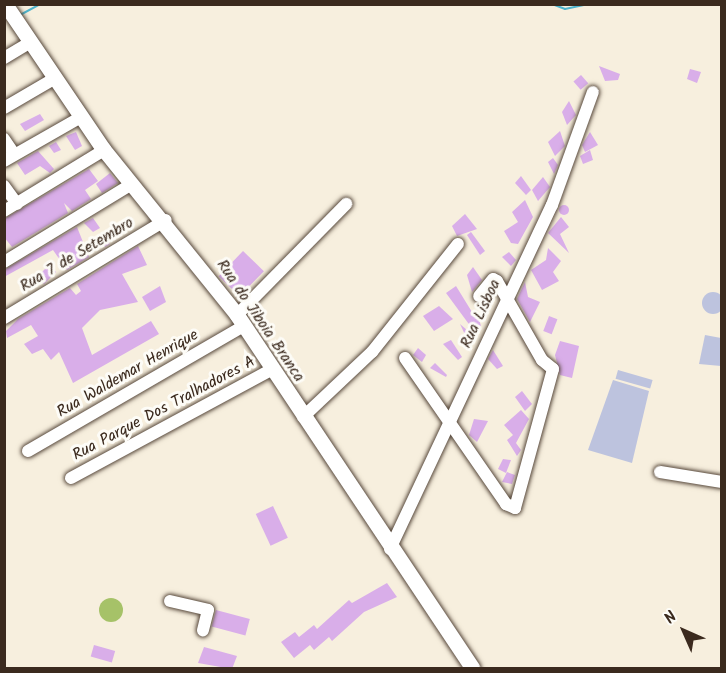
<!DOCTYPE html>
<style>
body{margin:0}
#map{position:relative;width:726px;height:673px;overflow:hidden;background:#f7efde;font-family:Kalam,sans-serif}
div>[style]{position:absolute}
.industrial>*{inset:0;background:#bdc3de;transform-origin:0 0}
.round{border-radius:50%}
.green>*{inset:0;background:#a6c268}
.stream>*{height:2px;margin:-1px;padding:0 1px;transform-origin:1px;border-radius:1px;background:#4db3cc}
.building>*{inset:0;background:#d9aee9;transform-origin:0 0}
.roads{filter:drop-shadow(0 0 2px #57483b) drop-shadow(0 0 2px #57483b)}
.minor>*{height:12px;margin:-6px;padding:0 6px;transform-origin:6px;border-radius:6px;background:#fff}
.major>*{height:15px;margin:-7.5px;padding:0 7.5px;transform-origin:7.5px;border-radius:7.5px;background:#fff}
span{translate:-50% -50%;white-space:nowrap;text-align:center;line-height:1.15;-webkit-text-stroke:6px #fdfcf7;paint-order:stroke}
.street-label{font-size:16px;color:#3b2a1e}
.frame{position:absolute;inset:0;border:6px solid #3b2a1e;pointer-events:none}
.north{position:absolute;left:654px;top:601px;width:60px;height:60px;-webkit-text-stroke:4px #fdfcf7;paint-order:stroke;rotate:315deg;font-size:16px;font-weight:700;line-height:24px;text-align:center;color:#3b2a1e}
.north::after{content:'';display:block;margin:auto;width:21px;height:27px;background:#3b2a1e;clip-path:polygon(50% 0,100% 100%,50% 72%,0 100%)}
</style>
<div id="map">
<div class="industrial">
<div class="round" style="left:702px;top:292px;width:22px;height:22px"></div>
<div style="clip-path:polygon(705px 335px,721px 338px,721px 366px,699px 364px)"></div>
<div style="left:618px;top:370px;width:36px;height:9px;rotate:16deg"></div>
<div style="clip-path:polygon(613px 380px,649px 391px,632px 463px,588px 450px)"></div>
</div>
<div class="green">
<div class="round" style="left:99px;top:598px;width:24px;height:24px"></div>
</div>
<div class="stream">
<div style="left:552px;top:4px;width:14px;rotate:21deg"></div>
<div style="left:565px;top:9px;width:24px;rotate:-12deg"></div>
<div style="left:20px;top:15px;width:24px;rotate:-28deg"></div>
</div>
<div class="building">
<div style="clip-path:polygon(599px 66px,620px 74px,618px 80px,605px 81px)"></div>
<div style="clip-path:polygon(690px 69px,701px 72px,697px 83px,687px 79px)"></div>
<div style="left:581px;top:75px;width:11px;height:10px;rotate:49deg"></div>
<div style="clip-path:polygon(569px 101px,576px 115px,567px 125px,562px 112px)"></div>
<div style="clip-path:polygon(40px 114px,44px 120px,25px 131px,20px 124px)"></div>
<div style="clip-path:polygon(560px 131px,565px 146px,555px 156px,548px 142px)"></div>
<div style="clip-path:polygon(76px 132px,82px 146px,75px 150px,66px 136px)"></div>
<div style="clip-path:polygon(590px 132px,598px 145px,585px 152px,582px 145px)"></div>
<div style="clip-path:polygon(56px 142px,61px 150px,54px 153px,49px 146px)"></div>
<div style="clip-path:polygon(590px 150px,593px 160px,583px 164px,580px 156px)"></div>
<div style="clip-path:polygon(38px 151px,54px 169px,50px 173px,40px 166px,25px 175px,17px 163px)"></div>
<div style="clip-path:polygon(553px 158px,558px 165px,554px 174px,548px 162px)"></div>
<div style="clip-path:polygon(89px 169px,98px 181px,85px 190px,91px 199px,72px 211px,64px 203px,68px 213px,12px 247px,4px 237px,4px 219px)"></div>
<div style="clip-path:polygon(110px 173px,118px 183px,102px 193px,96px 184px)"></div>
<div style="clip-path:polygon(521px 176px,531px 190px,526px 195px,515px 183px)"></div>
<div style="clip-path:polygon(543px 177px,550px 187px,538px 201px,532px 190px)"></div>
<div style="clip-path:polygon(525px 200px,533px 217px,518px 244px,511px 243px,504px 231px,518px 222px,512px 212px)"></div>
<div class="round" style="left:559px;top:205px;width:10px;height:10px"></div>
<div style="clip-path:polygon(465px 214px,477px 229px,457px 236px,452px 226px)"></div>
<div style="clip-path:polygon(561px 217px,569px 227px,560px 234px,569px 253px,548px 233px)"></div>
<div style="clip-path:polygon(93px 218px,100px 228px,93px 232px,84px 223px)"></div>
<div style="clip-path:polygon(77px 227px,89px 257px,67px 270px,53px 250px,4px 277px,4px 270px)"></div>
<div style="clip-path:polygon(471px 232px,485px 251px,480px 255px,467px 235px)"></div>
<div style="clip-path:polygon(102px 234px,110px 244px,105px 247px,98px 240px)"></div>
<div style="clip-path:polygon(138px 246px,147px 265px,122px 274px,138px 302px,100px 310px,82px 328px,92px 355px,151px 321px,159px 334px,73px 383px,59px 352px,51px 360px,43px 349px,32px 354px,24px 344px,38px 336px,31px 325px,7px 338px,6px 331px,18px 319px,70px 288px,76px 295px,81px 291px,77px 284px)"></div>
<div style="clip-path:polygon(548px 248px,561px 261px,553px 272px,559px 281px,542px 290px,531px 270px,546px 260px)"></div>
<div style="left:243px;top:251px;width:29px;height:35px;rotate:44deg"></div>
<div style="clip-path:polygon(509px 252px,516px 260px,511px 266px,502px 257px)"></div>
<div style="left:49px;top:265px;width:10px;height:17px;rotate:45deg"></div>
<div style="clip-path:polygon(473px 267px,482px 280px,472px 292px,467px 275px)"></div>
<div style="clip-path:polygon(525px 282px,528px 297px,540px 302px,530px 322px,517px 299px)"></div>
<div style="clip-path:polygon(160px 286px,166px 302px,150px 311px,142px 297px)"></div>
<div style="clip-path:polygon(456px 286px,472px 312px,476px 310px,481px 326px,471px 327px,446px 293px)"></div>
<div style="clip-path:polygon(439px 306px,453px 319px,434px 331px,423px 316px)"></div>
<div style="left:549px;top:316px;width:9px;height:16px;rotate:21deg"></div>
<div style="clip-path:polygon(460px 324px,475px 337px,472px 342px,468px 341px)"></div>
<div style="clip-path:polygon(451px 340px,462px 357px,458px 360px,443px 344px)"></div>
<div style="clip-path:polygon(560px 341px,579px 346px,572px 378px,560px 375px,555px 355px)"></div>
<div style="clip-path:polygon(418px 348px,426px 355px,422px 362px,413px 355px)"></div>
<div style="clip-path:polygon(493px 350px,503px 366px,497px 369px,488px 359px)"></div>
<div style="clip-path:polygon(435px 363px,447px 375px,446px 377px,430px 368px)"></div>
<div style="clip-path:polygon(522px 391px,532px 404px,525px 411px,515px 397px)"></div>
<div style="clip-path:polygon(521px 410px,529px 419px,516px 443px,521px 450px,517px 456px,507px 440px,513px 435px,504px 425px)"></div>
<div style="clip-path:polygon(474px 419px,488px 421px,477px 442px,469px 435px)"></div>
<div style="clip-path:polygon(503px 459px,511px 460px,506px 473px,498px 469px)"></div>
<div style="clip-path:polygon(507px 472px,515px 475px,512px 484px,502px 482px)"></div>
<div style="left:273px;top:506px;width:35px;height:19px;rotate:65deg"></div>
<div style="clip-path:polygon(387px 583px,397px 597px,364px 612px,332px 641px,329px 637px,314px 650px,310px 645px,294px 658px,281px 642px,295px 632px,299px 637px,314px 625px,317px 629px,349px 600px,352px 603px)"></div>
<div style="left:216px;top:610px;width:35px;height:17px;rotate:15deg"></div>
<div style="left:94px;top:645px;width:22px;height:12px;rotate:16deg"></div>
<div style="clip-path:polygon(204px 647px,237px 656px,232px 669px,198px 663px)"></div>
</div>
<div class="roads">
<div class="minor">
<div style="left:4px;top:58px;width:29px;rotate:-31deg"></div>
<div style="left:4px;top:108px;width:56px;rotate:-30.3deg"></div>
<div style="left:4px;top:139px;width:18px;rotate:56deg"></div>
<div style="left:4px;top:161px;width:89px;rotate:-29.7deg"></div>
<div style="left:4px;top:186px;width:22px;rotate:54deg"></div>
<div style="left:4px;top:211px;width:117px;rotate:-31.4deg"></div>
<div style="left:4px;top:262px;width:150px;rotate:-31.4deg"></div>
<div style="left:237px;top:315px;width:156px;rotate:-45.5deg"></div>
<div style="left:4px;top:318px;width:189px;rotate:-31.2deg"></div>
<div style="left:405px;top:358px;width:178px;rotate:55.3deg"></div>
<div style="left:506px;top:504px;width:10px;rotate:24deg"></div>
<div style="left:515px;top:508px;width:144px;rotate:-74.7deg"></div>
<div style="left:553px;top:369px;width:14px;rotate:-141deg"></div>
<div style="left:542px;top:360px;width:91px;rotate:-119.7deg"></div>
<div style="left:497px;top:281px;width:4px;rotate:-153deg"></div>
<div style="left:493px;top:279px;width:22px;rotate:129deg"></div>
<div style="left:303px;top:417px;width:95px;rotate:-43.3deg"></div>
<div style="left:372px;top:352px;width:138px;rotate:-51.5deg"></div>
<div style="left:28px;top:451px;width:250px;rotate:-30.1deg"></div>
<div style="left:660px;top:472px;width:63px;rotate:9.2deg"></div>
<div style="left:71px;top:478px;width:230px;rotate:-28.4deg"></div>
<div style="left:390px;top:549px;width:380px;rotate:-64.8deg"></div>
<div style="left:552px;top:205px;width:120px;rotate:-70.1deg"></div>
<div style="left:170px;top:601px;width:39px;rotate:13deg"></div>
<div style="left:208px;top:610px;width:21px;rotate:104deg"></div>
</div>
<div class="major">
<div style="left:5px;top:4px;width:176px;rotate:55.9deg"></div>
<div style="left:104px;top:150px;width:212px;rotate:51.1deg"></div>
<div style="left:237px;top:315px;width:424px;rotate:56.3deg"></div>
</div>
</div>
<div class="street-label">
<span style="left:77px;top:255px;rotate:-31deg">Rua 7 de Setembro</span>
<span style="left:481px;top:314px;rotate:-65deg">Rua Lisboa</span>
<span style="left:260px;top:321px;rotate:56deg">Rua do Jiboia Branca</span>
<span style="left:128px;top:374px;rotate:-30deg">Rua Waldemar Henrique</span>
<span style="left:164px;top:409px;rotate:-28deg">Rua Parque Dos Tralhadores A</span>
</div>
<div class="frame"></div>
<div class="north">N</div>
</div>
